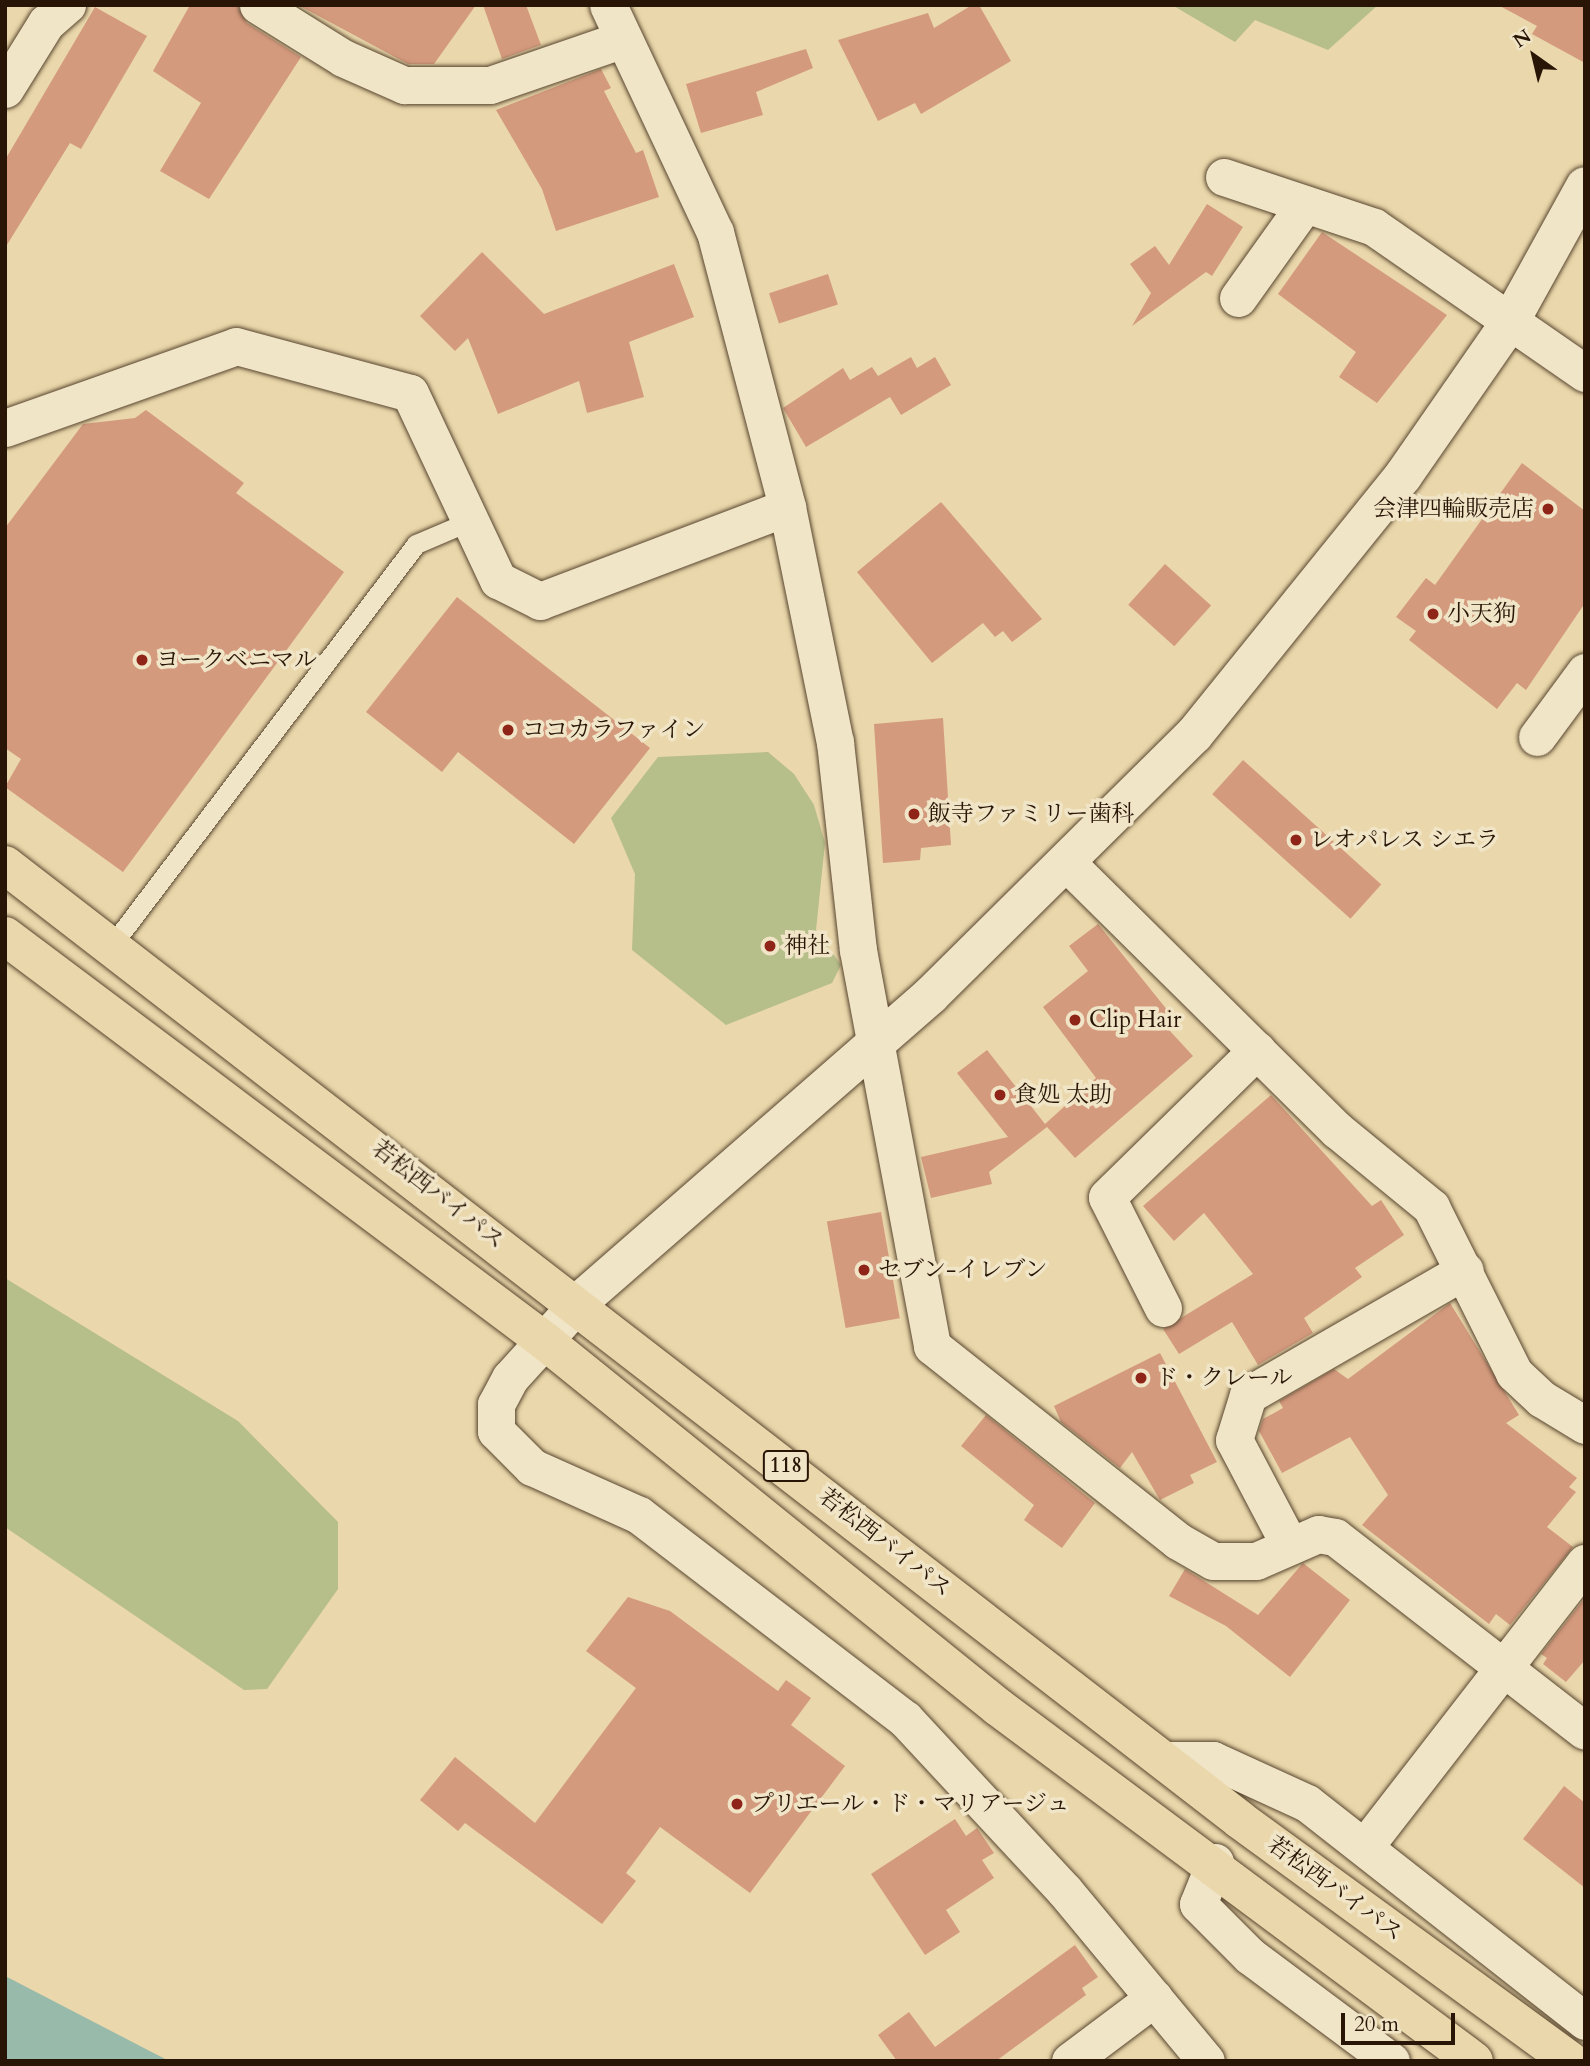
<!DOCTYPE html>
<meta charset="utf-8">
<style>
body{margin:0}
#map{position:relative;width:1590px;height:2066px;overflow:hidden;background:#ead7ab;font-family:Cardo,"Noto Serif JP",serif}
div>[style]{position:absolute}
.green>*{inset:0;background:#b6be8a}
.water>*{inset:0;background:#98baaa}
.building>*{inset:0;background:#d49a7e;transform-origin:0 0}
.roads{filter:drop-shadow(0 0 2px #58462f) drop-shadow(0 0 2px #58462f)}
.lane>*{height:19px;margin:-9.5px;padding:0 9.5px;transform-origin:9.5px;border-radius:9.5px;background:#f1e5c8}
.street>*{height:37px;margin:-18.5px;padding:0 18.5px;transform-origin:18.5px;border-radius:18.5px;background:#f1e5c8}
.secondary>*{height:38px;margin:-19px;padding:0 19px;transform-origin:19px;border-radius:19px;background:#f1e5c8}
.highway>*{height:38px;margin:-19px;padding:0 19px;transform-origin:19px;border-radius:19px;background:#ead7ab}
.dots>*{width:19px;height:19px;translate:-50% -50%;box-sizing:border-box;border:4px solid #f1e5c8;border-radius:50%}
span{translate:-50% -50%;white-space:nowrap;text-align:center;line-height:1.15;-webkit-text-stroke:7px #f1e5c8;paint-order:stroke}
.shield-label span{padding:2px 5px;background:#f1e5c8;border:2px solid;border-radius:5px;-webkit-text-stroke-width:0}
.shield-label{font-size:21px;color:#281506;font-weight:700}
.poi-label{font-size:23px;color:#281506}
.right{translate:-100% -50%;text-align:right}
.left{translate:0 -50%;text-align:left}
.street-label{font-size:23px;color:#281506}
.frame{position:absolute;inset:0;border:7px solid #281506;pointer-events:none}
.north{position:absolute;left:1499px;top:21px;width:70px;height:70px;-webkit-text-stroke:5px #f1e5c8;paint-order:stroke;rotate:326deg;font-size:19px;font-weight:700;line-height:28px;text-align:center;color:#281506}
.north::after{content:'';display:block;margin:auto;width:24px;height:32px;background:#281506;clip-path:polygon(50% 0,100% 100%,50% 72%,0 100%)}
.scale{position:absolute;left:1341px;top:2013px;width:114px;height:32px;box-sizing:border-box;border:4px solid #281506;border-top:0;padding-left:9px;font-size:21px;line-height:24px;white-space:nowrap;color:#281506;-webkit-text-stroke:5px #f1e5c8;paint-order:stroke}
</style>
<div id="map">
<div class="green">
<div style="clip-path:polygon(1172px 5px,1378px 5px,1328px 50px,1255px 20px,1235px 42px)"></div>
<div style="clip-path:polygon(768px 752px,794px 774px,814px 805px,825px 843px,816px 930px,841px 965px,832px 983px,726px 1025px,632px 950px,635px 874px,611px 818px,658px 757px)"></div>
<div style="clip-path:polygon(5px 1278px,238px 1421px,338px 1522px,338px 1589px,267px 1689px,244px 1690px,5px 1527px)"></div>
</div>
<div class="water">
<div style="clip-path:polygon(5px 1976px,9px 1978px,169px 2061px,5px 2061px)"></div>
</div>
<div class="building">
<div style="clip-path:polygon(190px 5px,237px 5px,247px 23px,301px 57px,209px 199px,160px 171px,201px 103px,153px 71px)"></div>
<div style="clip-path:polygon(298px 5px,476px 5px,434px 64px,408px 64px)"></div>
<div style="clip-path:polygon(483px 5px,526px 5px,541px 45px,502px 59px)"></div>
<div style="clip-path:polygon(972px 5px,979px 5px,1011px 61px,921px 114px,915px 103px,878px 121px,838px 40px,928px 13px,934px 28px)"></div>
<div style="clip-path:polygon(1498px 5px,1585px 5px,1585px 63px,1532px 34px,1537px 26px)"></div>
<div style="clip-path:polygon(95px 7px,147px 36px,81px 149px,70px 143px,5px 248px,5px 160px)"></div>
<div style="clip-path:polygon(806px 49px,813px 68px,756px 92px,763px 115px,701px 133px,686px 84px)"></div>
<div style="clip-path:polygon(601px 69px,611px 88px,604px 91px,636px 153px,643px 150px,659px 197px,556px 231px,542px 189px,496px 110px)"></div>
<div style="clip-path:polygon(1207px 204px,1243px 227px,1212px 276px,1206px 272px,1132px 326px,1151px 293px,1130px 264px,1155px 246px,1169px 265px)"></div>
<div style="clip-path:polygon(1322px 232px,1447px 315px,1377px 403px,1339px 377px,1356px 352px,1278px 294px)"></div>
<div style="clip-path:polygon(482px 252px,544px 314px,674px 264px,694px 317px,629px 342px,644px 397px,587px 413px,579px 381px,498px 414px,468px 338px,455px 351px,420px 316px)"></div>
<div style="left:828px;top:274px;width:32px;height:62px;rotate:72deg"></div>
<div style="clip-path:polygon(911px 357px,917px 368px,935px 357px,951px 385px,901px 415px,890px 397px,806px 447px,783px 408px,843px 368px,850px 380px,872px 367px,878px 376px)"></div>
<div style="clip-path:polygon(146px 410px,244px 483px,236px 493px,344px 572px,123px 872px,5px 787px,21px 759px,5px 748px,5px 528px,83px 424px,135px 418px)"></div>
<div style="clip-path:polygon(1522px 463px,1585px 511px,1585px 603px,1526px 690px,1517px 683px,1497px 709px,1409px 640px,1416px 631px,1396px 617px,1426px 578px,1435px 585px)"></div>
<div style="clip-path:polygon(941px 502px,1042px 619px,1012px 642px,1003px 631px,995px 637px,983px 623px,932px 663px,857px 572px)"></div>
<div style="left:1165px;top:564px;width:62px;height:55px;rotate:42deg"></div>
<div style="clip-path:polygon(457px 597px,650px 748px,574px 844px,458px 752px,442px 772px,366px 712px)"></div>
<div style="clip-path:polygon(943px 718px,951px 845px,921px 848px,920px 860px,883px 863px,874px 724px)"></div>
<div style="left:1243px;top:760px;width:186px;height:46px;rotate:42deg"></div>
<div style="clip-path:polygon(1098px 924px,1168px 1011px,1159px 1019px,1193px 1056px,1075px 1158px,1047px 1127px,989px 1172px,992px 1184px,931px 1198px,921px 1157px,1008px 1137px,957px 1073px,987px 1050px,1045px 1124px,1096px 1078px,1043px 1007px,1088px 971px,1069px 946px)"></div>
<div style="clip-path:polygon(1271px 1095px,1372px 1206px,1381px 1200px,1404px 1235px,1355px 1268px,1362px 1277px,1304px 1318px,1313px 1333px,1258px 1365px,1232px 1322px,1179px 1354px,1163px 1329px,1253px 1274px,1204px 1213px,1174px 1241px,1143px 1206px)"></div>
<div style="left:881px;top:1212px;width:108px;height:55px;rotate:80deg"></div>
<div style="clip-path:polygon(1450px 1303px,1519px 1415px,1506px 1423px,1577px 1478px,1569px 1487px,1576px 1492px,1547px 1527px,1573px 1547px,1510px 1625px,1496px 1614px,1489px 1624px,1362px 1525px,1388px 1495px,1350px 1437px,1282px 1473px,1259px 1431px,1263px 1419px,1283px 1408px,1279px 1401px,1334px 1369px,1348px 1379px)"></div>
<div style="clip-path:polygon(1160px 1353px,1217px 1462px,1190px 1475px,1194px 1483px,1160px 1500px,1132px 1452px,1120px 1468px,1061px 1422px,1054px 1406px)"></div>
<div style="clip-path:polygon(986px 1415px,1095px 1503px,1062px 1548px,1024px 1520px,1034px 1505px,961px 1446px)"></div>
<div style="clip-path:polygon(1303px 1563px,1350px 1600px,1290px 1677px,1226px 1626px,1169px 1596px,1185px 1569px,1258px 1615px)"></div>
<div style="clip-path:polygon(628px 1597px,670px 1611px,778px 1691px,786px 1680px,811px 1698px,791px 1725px,845px 1766px,750px 1893px,660px 1827px,626px 1873px,636px 1881px,602px 1924px,465px 1823px,458px 1831px,420px 1800px,455px 1757px,535px 1823px,636px 1688px,586px 1651px)"></div>
<div style="clip-path:polygon(1585px 1598px,1585px 1660px,1566px 1682px,1543px 1664px,1547px 1658px,1541px 1654px)"></div>
<div style="clip-path:polygon(1564px 1786px,1585px 1803px,1585px 1888px,1523px 1839px)"></div>
<div style="clip-path:polygon(955px 1819px,966px 1836px,977px 1828px,994px 1853px,982px 1860px,994px 1878px,946px 1910px,960px 1932px,925px 1955px,871px 1874px)"></div>
<div style="clip-path:polygon(1075px 1945px,1098px 1977px,1082px 1988px,1086px 1995px,996px 2061px,897px 2061px,878px 2035px,909px 2012px,935px 2047px)"></div>
</div>
<div class="roads">
<div class="lane">
<div style="left:112px;top:945px;width:503px;rotate:-52.83deg"></div>
<div style="left:416px;top:544px;width:59px;rotate:-23.1deg"></div>
</div>
<div class="street">
<div style="left:258px;top:5px;width:100px;rotate:31.9deg"></div>
<div style="left:343px;top:58px;width:67px;rotate:23.9deg"></div>
<div style="left:404px;top:85px;width:86px"></div>
<div style="left:490px;top:85px;width:139px;rotate:-19deg"></div>
<div style="left:608px;top:5px;width:251px;rotate:64.8deg"></div>
<div style="left:715px;top:232px;width:284px;rotate:75.3deg"></div>
<div style="left:787px;top:507px;width:240px;rotate:78.5deg"></div>
<div style="left:835px;top:742px;width:209px;rotate:83.7deg"></div>
<div style="left:858px;top:950px;width:403px;rotate:79.4deg"></div>
<div style="left:932px;top:1346px;width:314px;rotate:38.4deg"></div>
<div style="left:1178px;top:1541px;width:40px;rotate:29.7deg"></div>
<div style="left:1213px;top:1561px;width:43px"></div>
<div style="left:1256px;top:1561px;width:68px;rotate:-23.5deg"></div>
<div style="left:1318px;top:1534px;width:17px;rotate:10deg"></div>
<div style="left:1335px;top:1537px;width:316px;rotate:37.8deg"></div>
<div style="left:5px;top:89px;width:78px;rotate:-58.2deg"></div>
<div style="left:46px;top:23px;width:28px;rotate:-41deg"></div>
<div style="left:1224px;top:177px;width:158px;rotate:18.4deg"></div>
<div style="left:1374px;top:227px;width:257px;rotate:34.7deg"></div>
<div style="left:1238px;top:298px;width:115px;rotate:-54.5deg"></div>
<div style="left:5px;top:428px;width:245px;rotate:-19.5deg"></div>
<div style="left:236px;top:346px;width:180px;rotate:15.1deg"></div>
<div style="left:410px;top:393px;width:207px;rotate:64.8deg"></div>
<div style="left:498px;top:580px;width:47px;rotate:26.6deg"></div>
<div style="left:540px;top:601px;width:264px;rotate:-20.8deg"></div>
<div style="left:1537px;top:737px;width:81px;rotate:-53.6deg"></div>
<div style="left:1069px;top:865px;width:377px;rotate:44.7deg"></div>
<div style="left:1337px;top:1130px;width:122px;rotate:39.3deg"></div>
<div style="left:1431px;top:1207px;width:186px;rotate:63.4deg"></div>
<div style="left:1514px;top:1373px;width:38px;rotate:43deg"></div>
<div style="left:1542px;top:1399px;width:50px;rotate:31.2deg"></div>
<div style="left:578px;top:1303px;width:101px;rotate:132.2deg"></div>
<div style="left:510px;top:1378px;width:30px;rotate:118deg"></div>
<div style="left:496px;top:1404px;width:27px;rotate:90deg"></div>
<div style="left:496px;top:1431px;width:51px;rotate:45deg"></div>
<div style="left:532px;top:1467px;width:117px;rotate:24.2deg"></div>
<div style="left:639px;top:1515px;width:335px;rotate:37.5deg"></div>
<div style="left:905px;top:1719px;width:233px;rotate:47.1deg"></div>
<div style="left:1064px;top:1890px;width:222px;rotate:50.3deg"></div>
<div style="left:1163px;top:1308px;width:124px;rotate:-116.8deg"></div>
<div style="left:1107px;top:1197px;width:210px;rotate:-44.4deg"></div>
<div style="left:1290px;top:1546px;width:120px;rotate:-117.8deg"></div>
<div style="left:1234px;top:1440px;width:47px;rotate:-72.7deg"></div>
<div style="left:1248px;top:1395px;width:250px;rotate:-29.9deg"></div>
<div style="left:1165px;top:1760px;width:48px"></div>
<div style="left:1213px;top:1760px;width:103px;rotate:24.6deg"></div>
<div style="left:1307px;top:1803px;width:353px;rotate:38.1deg"></div>
<div style="left:1366px;top:1845px;width:357px;rotate:-52.2deg"></div>
<div style="left:1215px;top:1862px;width:45px;rotate:112deg"></div>
<div style="left:1198px;top:1904px;width:74px;rotate:45deg"></div>
<div style="left:1250px;top:1956px;width:176px;rotate:36.7deg"></div>
<div style="left:1070px;top:2061px;width:105px;rotate:-36.9deg"></div>
</div>
<div class="secondary">
<div style="left:578px;top:1303px;width:468px;rotate:-41.1deg"></div>
<div style="left:931px;top:995px;width:370px;rotate:-44.7deg"></div>
<div style="left:1194px;top:735px;width:333px;rotate:-51.1deg"></div>
<div style="left:1403px;top:476px;width:188px;rotate:-55.2deg"></div>
<div style="left:1510px;top:322px;width:155px;rotate:-61.1deg"></div>
</div>
<div class="highway">
<div style="left:5px;top:865px;width:1561px;rotate:37.71deg"></div>
<div style="left:1240px;top:1820px;width:409px;rotate:36.1deg"></div>
<div style="left:5px;top:936px;width:676px;rotate:36.89deg"></div>
<div style="left:546px;top:1342px;width:581px;rotate:38.92deg"></div>
<div style="left:998px;top:1707px;width:593px;rotate:36.64deg"></div>
</div>
</div>
<div class="dots">
<div style="left:1548px;top:509px;background:#8f2418"></div>
<div style="left:1433px;top:614px;background:#8f2418"></div>
<div style="left:142px;top:660px;background:#8f2418"></div>
<div style="left:508px;top:730px;background:#8f2418"></div>
<div style="left:914px;top:814px;background:#8f2418"></div>
<div style="left:1296px;top:840px;background:#8f2418"></div>
<div style="left:770px;top:946px;background:#8f2418"></div>
<div style="left:1075px;top:1020px;background:#8f2418"></div>
<div style="left:1000px;top:1095px;background:#8f2418"></div>
<div style="left:864px;top:1270px;background:#8f2418"></div>
<div style="left:1141px;top:1378px;background:#8f2418"></div>
<div style="left:737px;top:1804px;background:#8f2418"></div>
</div>
<div class="shield-label">
<span style="left:786px;top:1466px">118</span>
</div>
<div class="poi-label">
<span class="right" style="left:1534px;top:509px">会津四輪販売店</span>
<span class="left" style="left:1447px;top:614px">小天狗</span>
<span class="left" style="left:156px;top:660px">ヨークベニマル</span>
<span class="left" style="left:522px;top:730px">ココカラファイン</span>
<span class="left" style="left:928px;top:814px">飯寺ファミリー歯科</span>
<span class="left" style="left:1310px;top:840px">レオパレス シエラ</span>
<span class="left" style="left:784px;top:946px">神社</span>
<span class="left" style="left:1089px;top:1020px">Clip Hair</span>
<span class="left" style="left:1014px;top:1095px">食処 太助</span>
<span class="left" style="left:878px;top:1270px">セブン-イレブン</span>
<span class="left" style="left:1155px;top:1378px">ド・クレール</span>
<span class="left" style="left:751px;top:1804px">プリエール・ド・マリアージュ</span>
</div>
<div class="street-label">
<span style="left:438px;top:1195px;rotate:38deg">若松西バイパス</span>
<span style="left:885px;top:1543px;rotate:38deg">若松西バイパス</span>
<span style="left:1335px;top:1889px;rotate:36deg">若松西バイパス</span>
</div>
<div class="frame"></div>
<div class="north">N</div>
<div class="scale">20 m</div>
</div>
